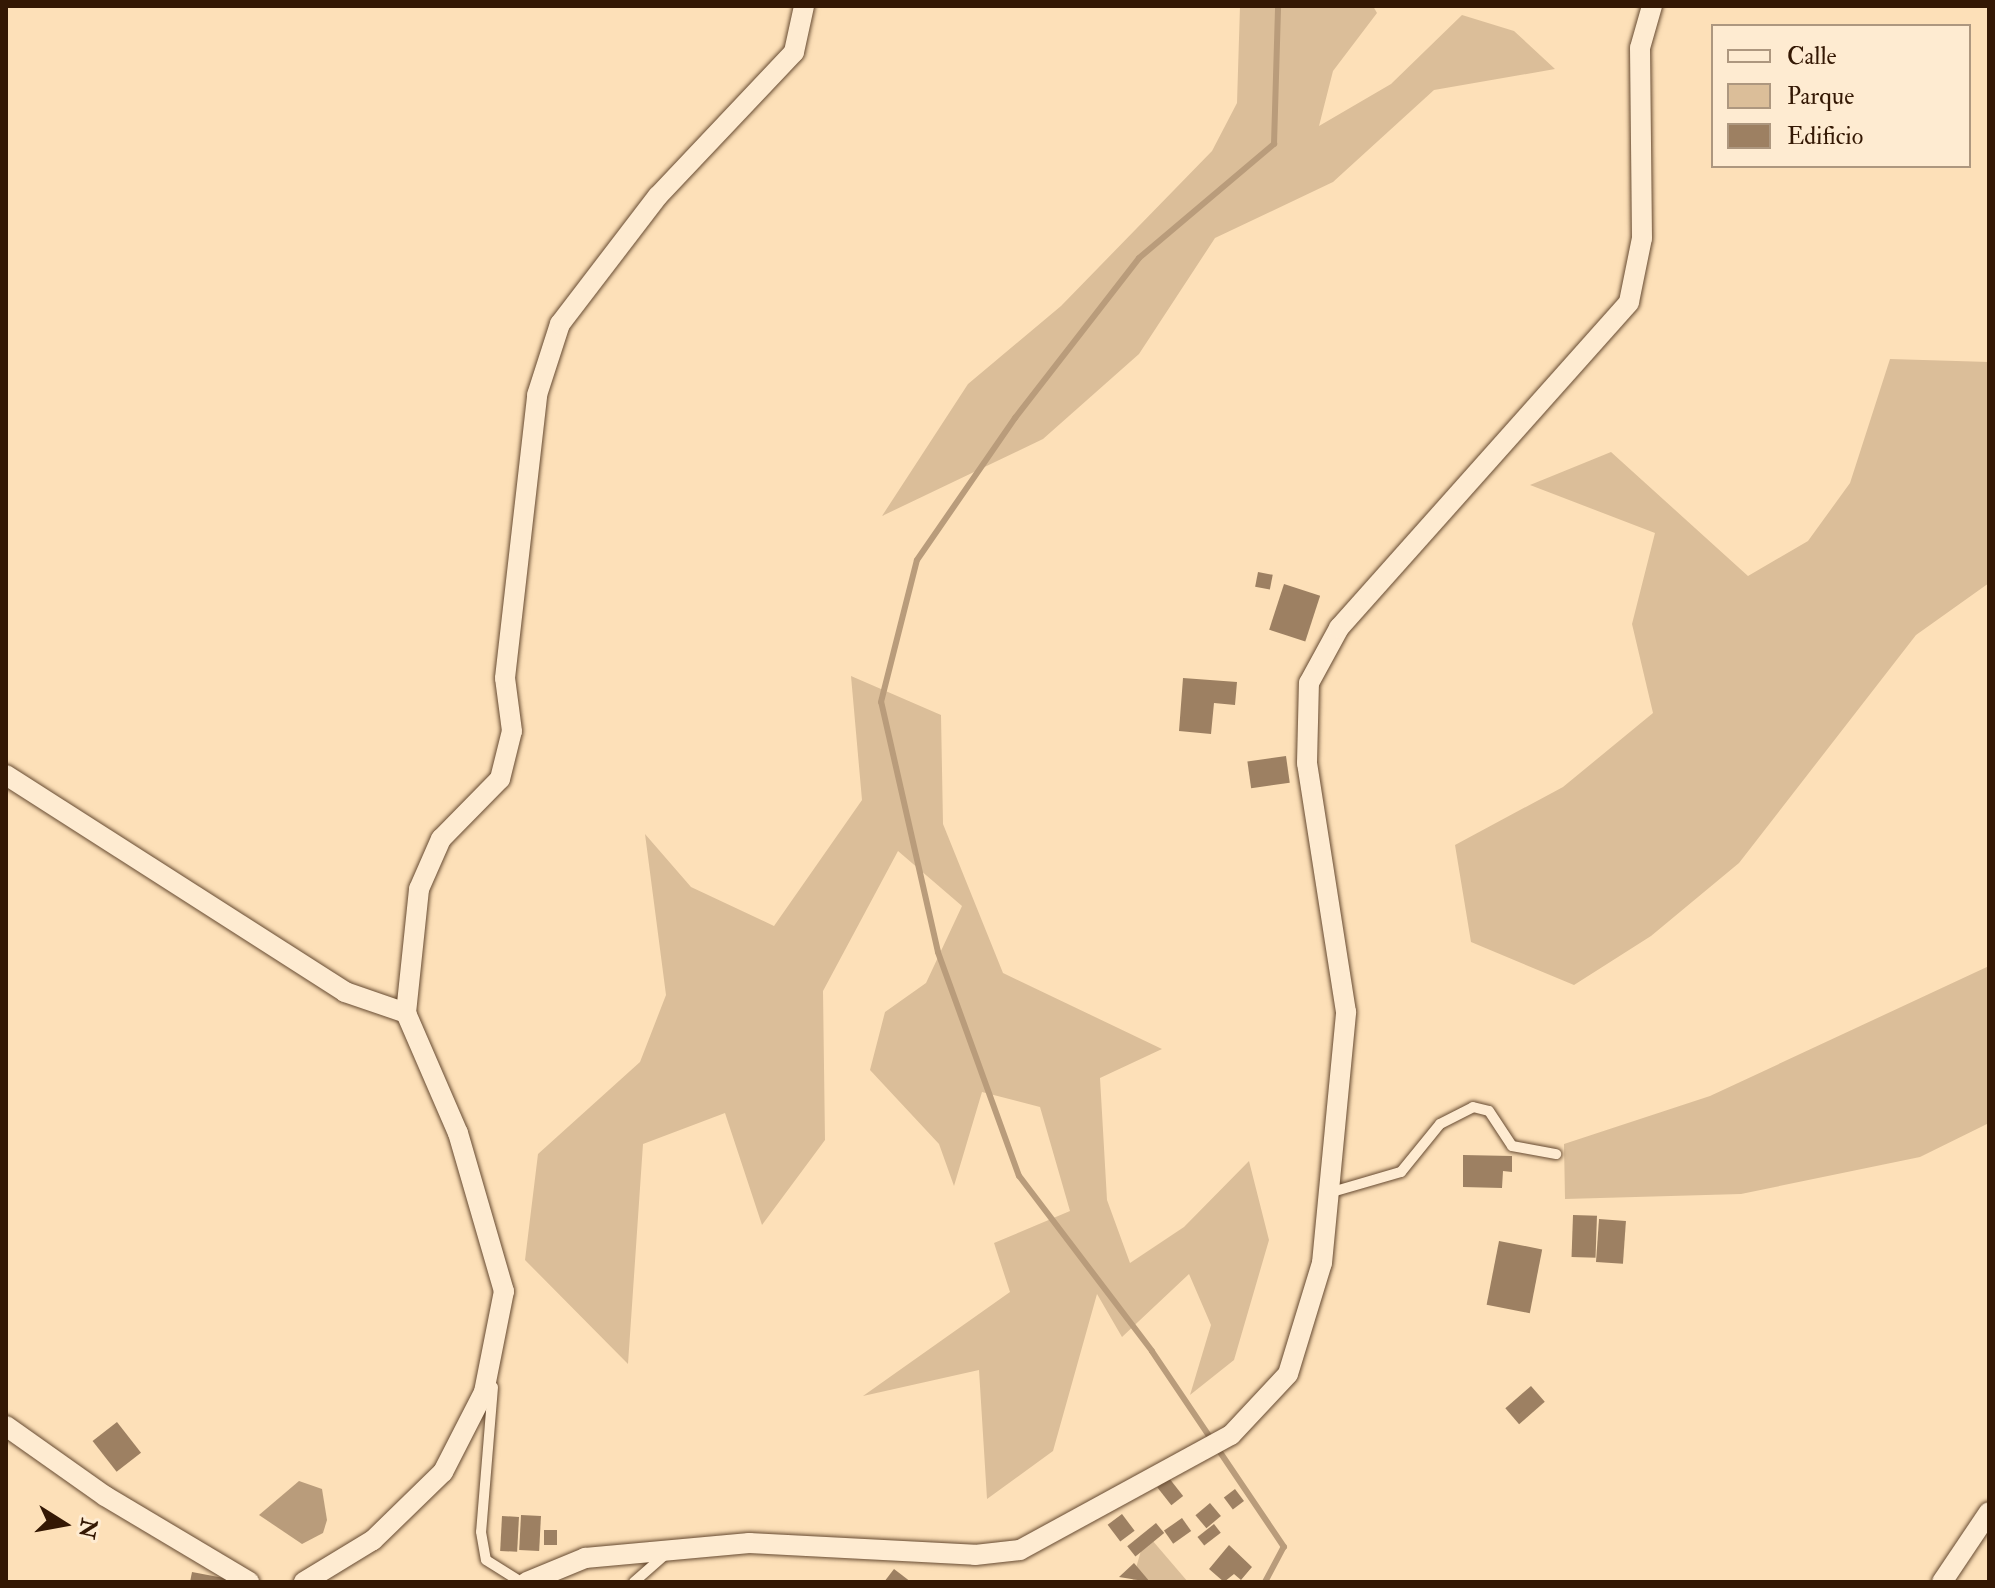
<!DOCTYPE html>
<style>
body{margin:0}
#map{position:relative;width:1995px;height:1588px;overflow:hidden;background:#fde0b8;font-family:"IM FELL Double Pica",serif}
div>[style]{position:absolute}
.green>*{inset:0;background:#dbbe99}
.water>*{inset:0;background:#b99c7b}
.stream>*{height:6px;margin:-3px;padding:0 3px;transform-origin:3px;border-radius:3px;background:#b99c7b}
.building>*{inset:0;background:#9d8062;transform-origin:0 0}
.roads{filter:drop-shadow(0 0 2px #664a31) drop-shadow(0 0 2px #664a31)}
.service>*{height:10px;margin:-5px;padding:0 5px;transform-origin:5px;border-radius:5px;background:#feebd1}
.minor>*{height:20px;margin:-10px;padding:0 10px;transform-origin:10px;border-radius:10px;background:#feebd1}
span{translate:-50% -50%;white-space:nowrap;text-align:center;line-height:1.15;-webkit-text-stroke:6px #feebd1;paint-order:stroke}
.frame{position:absolute;inset:0;border:8px solid #341804;pointer-events:none}
.legend{position:absolute;left:1711px;top:24px;width:260px;height:144px;box-sizing:border-box;background:#feebd1;border:2px solid #ad977f;margin:0;padding:10px 14px;list-style:none;font-size:24px;color:#341804}
.legend li{display:flex;align-items:center;gap:16px;height:40px}
.legend b{width:40px;border:2px solid #ad977f}
.north{position:absolute;left:24px;top:1484px;width:80px;height:80px;-webkit-text-stroke:6px #feebd1;paint-order:stroke;rotate:101deg;font-size:22px;font-weight:700;line-height:32px;text-align:center;color:#341804}
.north::after{content:'';display:block;margin:auto;width:28px;height:36px;background:#341804;clip-path:polygon(50% 0,100% 100%,50% 72%,0 100%)}
</style>
<div id="map">
<div class="green">
<div style="clip-path:polygon(1240px 6px,1373px 6px,1377px 13px,1333px 71px,1319px 126px,1391px 84px,1462px 15px,1514px 31px,1555px 69px,1434px 90px,1333px 182px,1215px 238px,1139px 354px,1043px 439px,882px 516px,968px 384px,1061px 306px,1212px 151px,1237px 103px)"></div>
<div style="clip-path:polygon(1890px 359px,1989px 362px,1989px 583px,1916px 635px,1739px 863px,1651px 936px,1574px 985px,1471px 942px,1455px 845px,1563px 787px,1653px 713px,1632px 624px,1655px 533px,1530px 485px,1611px 452px,1748px 576px,1808px 541px,1850px 483px)"></div>
<div style="clip-path:polygon(851px 676px,941px 715px,943px 824px,1003px 973px,1162px 1049px,1100px 1078px,1107px 1200px,1130px 1263px,1184px 1227px,1249px 1161px,1269px 1240px,1234px 1360px,1190px 1395px,1211px 1325px,1189px 1274px,1122px 1337px,1097px 1294px,1053px 1451px,987px 1499px,979px 1370px,863px 1396px,1010px 1292px,994px 1243px,1070px 1211px,1040px 1107px,982px 1092px,954px 1186px,939px 1144px,870px 1070px,885px 1012px,926px 983px,962px 906px,898px 851px,823px 991px,825px 1140px,762px 1225px,725px 1113px,643px 1144px,628px 1364px,525px 1260px,538px 1154px,640px 1062px,666px 995px,645px 834px,691px 887px,774px 926px,862px 800px)"></div>
<div style="clip-path:polygon(1989px 966px,1989px 1123px,1920px 1157px,1741px 1194px,1565px 1199px,1564px 1144px,1710px 1096px)"></div>
<div style="clip-path:polygon(1146px 1533px,1188px 1582px,1132px 1582px)"></div>
</div>
<div class="water">
<div style="clip-path:polygon(299px 1481px,322px 1489px,327px 1520px,323px 1533px,302px 1544px,259px 1515px)"></div>
</div>
<div class="stream">
<div style="left:1265px;top:1582px;width:40px;rotate:-62deg"></div>
<div style="left:1284px;top:1547px;width:236px;rotate:-124deg"></div>
<div style="left:1152px;top:1351px;width:220px;rotate:-127.2deg"></div>
<div style="left:1019px;top:1176px;width:238px;rotate:-109.9deg"></div>
<div style="left:938px;top:952px;width:256px;rotate:-102.8deg"></div>
<div style="left:881px;top:702px;width:146px;rotate:-75.8deg"></div>
<div style="left:917px;top:560px;width:173px;rotate:-55.4deg"></div>
<div style="left:1015px;top:418px;width:202px;rotate:-52.2deg"></div>
<div style="left:1139px;top:258px;width:177px;rotate:-40.2deg"></div>
<div style="left:1274px;top:144px;width:138px;rotate:-88.3deg"></div>
</div>
<div class="building">
<div style="left:1258px;top:572px;width:15px;height:15px;rotate:11deg"></div>
<div style="left:1284px;top:584px;width:38px;height:48px;rotate:18deg"></div>
<div style="clip-path:polygon(1183px 678px,1237px 682px,1235px 705px,1214px 703px,1211px 734px,1179px 731px)"></div>
<div style="left:1286px;top:756px;width:27px;height:39px;rotate:82deg"></div>
<div style="clip-path:polygon(1463px 1155px,1512px 1156px,1512px 1172px,1503px 1171px,1502px 1188px,1463px 1187px)"></div>
<div style="left:1573px;top:1215px;width:24px;height:42px;rotate:2deg"></div>
<div style="left:1599px;top:1219px;width:27px;height:43px;rotate:4deg"></div>
<div style="left:1499px;top:1241px;width:44px;height:65px;rotate:11deg"></div>
<div style="left:1531px;top:1386px;width:21px;height:34px;rotate:49deg"></div>
<div style="left:117px;top:1422px;width:39px;height:31px;rotate:52deg"></div>
<div style="left:1169px;top:1478px;width:23px;height:15px;rotate:52deg"></div>
<div style="left:1235px;top:1489px;width:15px;height:14px;rotate:53deg"></div>
<div style="left:1210px;top:1503px;width:17px;height:19px;rotate:50deg"></div>
<div style="left:1122px;top:1514px;width:21px;height:18px;rotate:53deg"></div>
<div style="left:521px;top:1515px;width:20px;height:35px;rotate:3deg"></div>
<div style="left:502px;top:1516px;width:17px;height:35px;rotate:3deg"></div>
<div style="left:1182px;top:1518px;width:16px;height:22px;rotate:55deg"></div>
<div style="left:1156px;top:1523px;width:13px;height:37px;rotate:51deg"></div>
<div style="left:1214px;top:1524px;width:11px;height:21px;rotate:52deg"></div>
<div style="left:544px;top:1530px;width:13px;height:15px"></div>
<div style="clip-path:polygon(1229px 1545px,1252px 1567px,1241px 1580px,1234px 1574px,1224px 1582px,1209px 1569px)"></div>
<div style="clip-path:polygon(1134px 1563px,1150px 1582px,1119px 1577px)"></div>
<div style="clip-path:polygon(894px 1569px,911px 1582px,884px 1582px)"></div>
<div style="clip-path:polygon(192px 1572px,229px 1579px,228px 1582px,190px 1582px)"></div>
</div>
<div class="roads">
<div class="service">
<div style="left:1332px;top:1192px;width:72px;rotate:-16.2deg"></div>
<div style="left:1401px;top:1172px;width:62px;rotate:-50.9deg"></div>
<div style="left:1440px;top:1124px;width:37px;rotate:-27deg"></div>
<div style="left:1473px;top:1107px;width:16px;rotate:14deg"></div>
<div style="left:1489px;top:1111px;width:42px;rotate:56.7deg"></div>
<div style="left:1512px;top:1146px;width:45px;rotate:10.3deg"></div>
<div style="left:493px;top:1387px;width:145px;rotate:94.7deg"></div>
<div style="left:481px;top:1532px;width:28px;rotate:80deg"></div>
<div style="left:486px;top:1560px;width:41px;rotate:32.2deg"></div>
<div style="left:634px;top:1582px;width:44px;rotate:-41.3deg"></div>
</div>
<div class="minor">
<div style="left:6px;top:775px;width:403px;rotate:32.6deg"></div>
<div style="left:345px;top:992px;width:65px;rotate:19deg"></div>
<div style="left:406px;top:1013px;width:131px;rotate:66.6deg"></div>
<div style="left:458px;top:1133px;width:165px;rotate:73.8deg"></div>
<div style="left:504px;top:1291px;width:103px;rotate:101.2deg"></div>
<div style="left:484px;top:1392px;width:90px;rotate:117.1deg"></div>
<div style="left:443px;top:1472px;width:98px;rotate:135.8deg"></div>
<div style="left:373px;top:1540px;width:81px;rotate:148.7deg"></div>
<div style="left:406px;top:1013px;width:125px;rotate:-84deg"></div>
<div style="left:419px;top:889px;width:55px;rotate:-66.3deg"></div>
<div style="left:441px;top:839px;width:84px;rotate:-45.5deg"></div>
<div style="left:500px;top:779px;width:49px;rotate:-76deg"></div>
<div style="left:512px;top:731px;width:53px;rotate:-97.5deg"></div>
<div style="left:505px;top:678px;width:285px;rotate:-83.5deg"></div>
<div style="left:537px;top:395px;width:75px;rotate:-72.1deg"></div>
<div style="left:560px;top:324px;width:161px;rotate:-52.6deg"></div>
<div style="left:658px;top:196px;width:198px;rotate:-46.6deg"></div>
<div style="left:794px;top:52px;width:47px;rotate:-77.7deg"></div>
<div style="left:6px;top:1426px;width:121px;rotate:35.3deg"></div>
<div style="left:105px;top:1496px;width:168px;rotate:30.8deg"></div>
<div style="left:527px;top:1582px;width:63px;rotate:-22.5deg"></div>
<div style="left:585px;top:1558px;width:165px;rotate:-5.2deg"></div>
<div style="left:749px;top:1543px;width:226px;rotate:3deg"></div>
<div style="left:975px;top:1555px;width:45px;rotate:-6.3deg"></div>
<div style="left:1020px;top:1550px;width:240px;rotate:-28.6deg"></div>
<div style="left:1231px;top:1435px;width:83px;rotate:-46.9deg"></div>
<div style="left:1288px;top:1374px;width:116px;rotate:-73deg"></div>
<div style="left:1322px;top:1263px;width:252px;rotate:-84.5deg"></div>
<div style="left:1346px;top:1012px;width:252px;rotate:-98.9deg"></div>
<div style="left:1307px;top:763px;width:80px;rotate:-88.6deg"></div>
<div style="left:1309px;top:683px;width:63px;rotate:-61.4deg"></div>
<div style="left:1339px;top:628px;width:436px;rotate:-48.3deg"></div>
<div style="left:1629px;top:302px;width:65px;rotate:-78.5deg"></div>
<div style="left:1642px;top:238px;width:190px;rotate:-90.6deg"></div>
<div style="left:1640px;top:48px;width:44px;rotate:-74.1deg"></div>
<div style="left:1942px;top:1582px;width:84px;rotate:-56.1deg"></div>
</div>
</div>
<div class="frame"></div>
<ul class="legend">
<li><b style="height:10px;background:#feebd1"></b>Calle</li>
<li><b style="height:22px;background:#dbbe99"></b>Parque</li>
<li><b style="height:22px;background:#9d8062"></b>Edificio</li>
</ul>
<div class="north">N</div>
</div>
